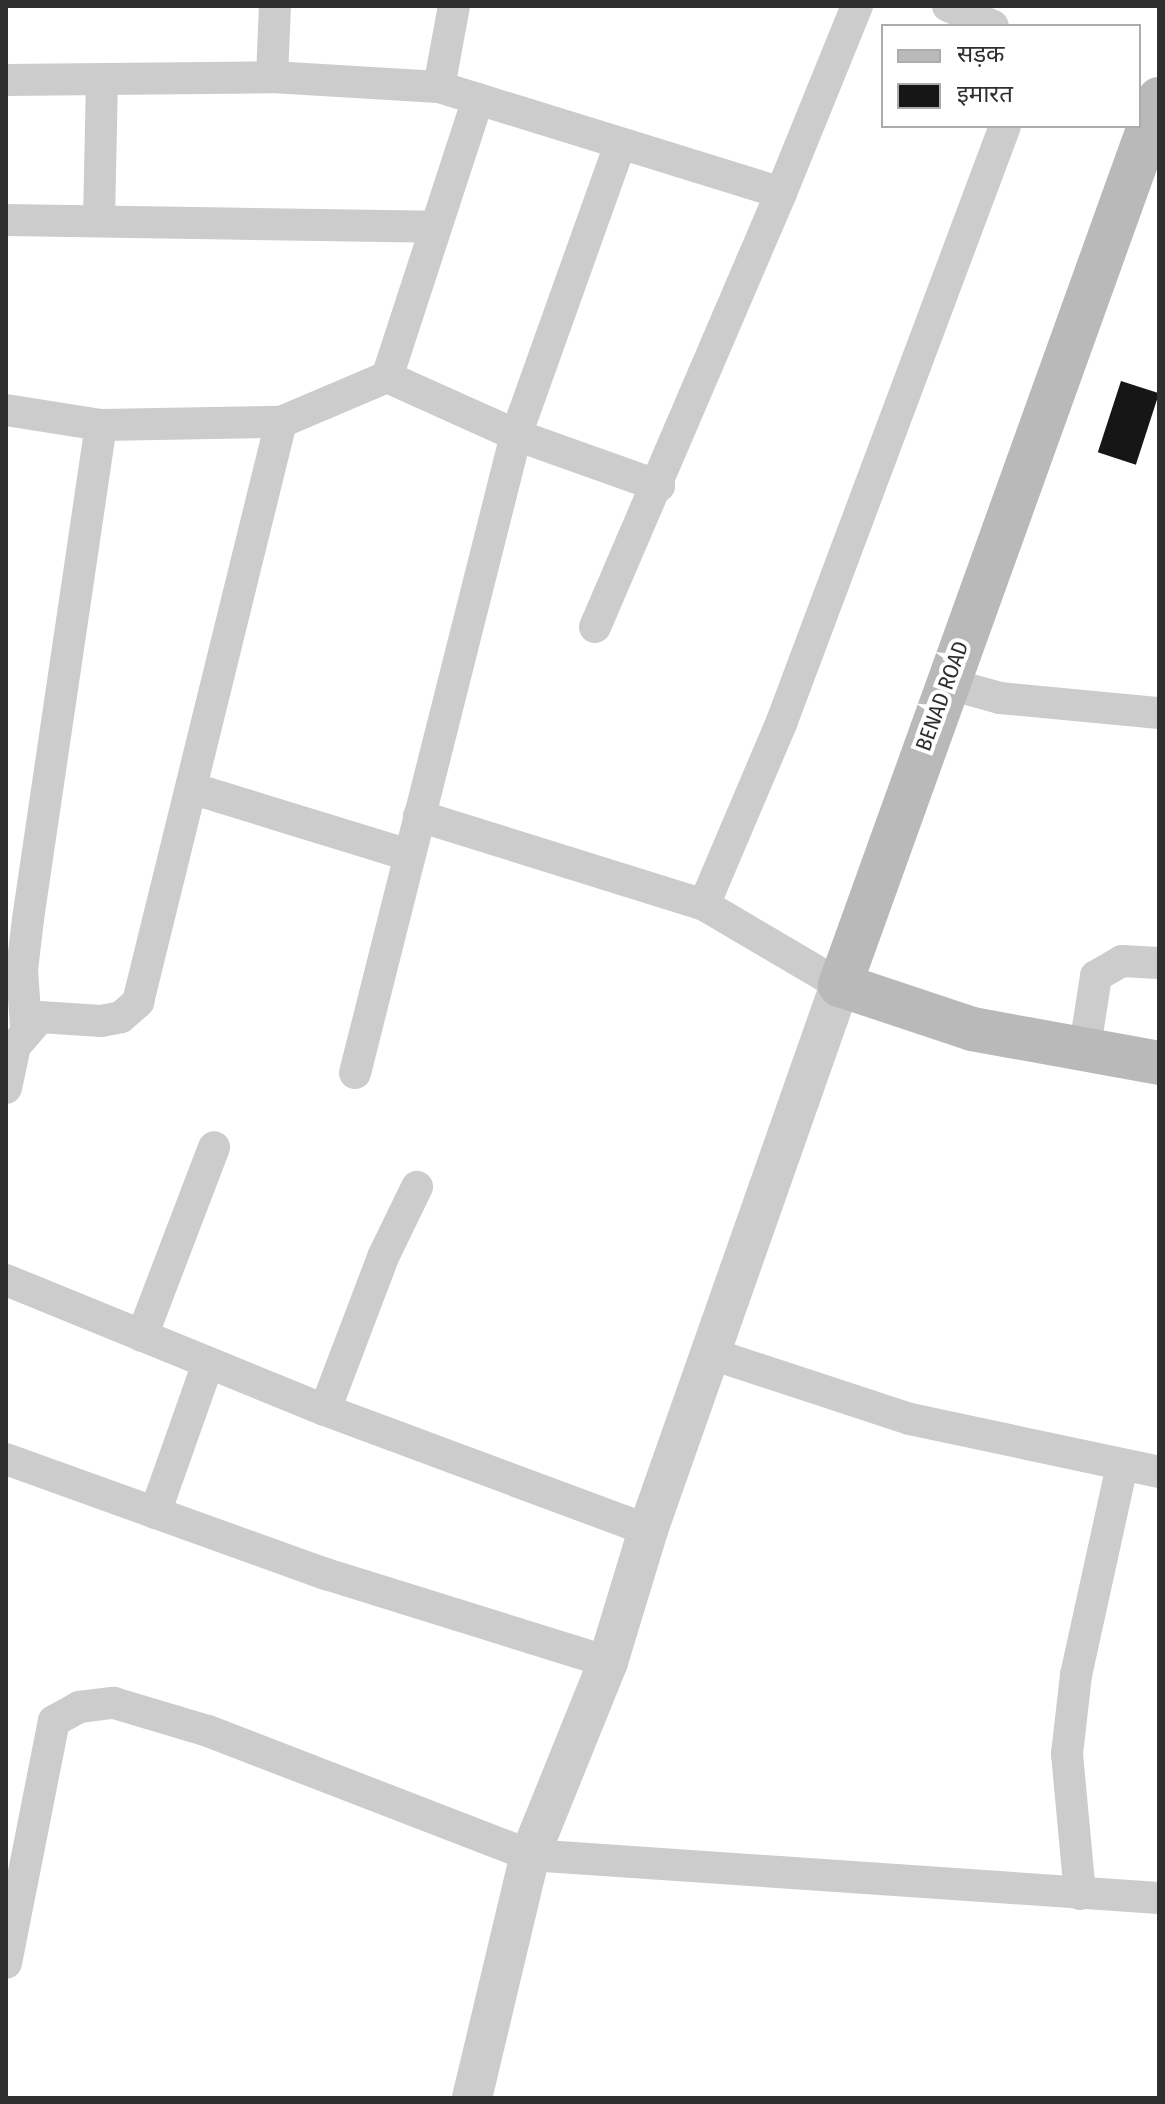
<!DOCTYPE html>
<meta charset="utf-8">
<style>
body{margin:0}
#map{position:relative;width:1165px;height:2104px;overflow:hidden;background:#fff;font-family:"Fira Sans Condensed","Noto Sans Devanagari",sans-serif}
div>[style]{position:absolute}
.building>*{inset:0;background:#161616;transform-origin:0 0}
.minor>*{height:32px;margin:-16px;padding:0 16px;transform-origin:16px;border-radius:16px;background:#ccc}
.tertiary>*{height:40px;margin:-20px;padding:0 20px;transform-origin:20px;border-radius:20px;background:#ccc}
.secondary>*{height:44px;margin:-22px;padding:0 22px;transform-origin:22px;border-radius:22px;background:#b9b9b9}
span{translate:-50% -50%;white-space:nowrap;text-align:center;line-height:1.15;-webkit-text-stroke:8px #fff;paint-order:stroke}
.street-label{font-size:22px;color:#2f2f2f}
.frame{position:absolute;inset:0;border:8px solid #2f2f2f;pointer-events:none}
.legend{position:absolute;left:881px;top:24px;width:260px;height:104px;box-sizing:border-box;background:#fff;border:2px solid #acacac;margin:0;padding:10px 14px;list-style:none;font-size:24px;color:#2f2f2f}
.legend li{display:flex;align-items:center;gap:16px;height:40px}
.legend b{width:40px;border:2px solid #acacac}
</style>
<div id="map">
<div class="building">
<div style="left:1121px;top:381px;width:40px;height:75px;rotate:18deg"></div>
</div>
<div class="minor">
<div style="left:948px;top:6px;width:49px;rotate:24deg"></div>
<div style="left:272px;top:77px;width:71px;rotate:-87.6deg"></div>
<div style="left:6px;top:80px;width:266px;rotate:-0.6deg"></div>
<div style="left:272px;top:77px;width:167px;rotate:3.4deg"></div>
<div style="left:439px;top:87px;width:358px;rotate:17.2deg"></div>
<div style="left:781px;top:193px;width:202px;rotate:-67.9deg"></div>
<div style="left:439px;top:87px;width:82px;rotate:-79.5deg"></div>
<div style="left:478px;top:99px;width:293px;rotate:108.1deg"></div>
<div style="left:387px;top:377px;width:141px;rotate:24.2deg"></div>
<div style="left:516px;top:435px;width:152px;rotate:19.6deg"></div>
<div style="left:6px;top:220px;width:428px;rotate:0.9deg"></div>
<div style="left:99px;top:221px;width:139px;rotate:-88.8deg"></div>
<div style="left:6px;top:410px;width:96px;rotate:9deg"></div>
<div style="left:101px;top:425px;width:180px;rotate:-1deg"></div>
<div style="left:281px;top:422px;width:115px;rotate:-23deg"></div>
<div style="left:595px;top:627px;width:472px;rotate:-66.8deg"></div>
<div style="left:946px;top:683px;width:56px;rotate:15.5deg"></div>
<div style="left:1000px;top:698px;width:160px;rotate:5.4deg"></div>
<div style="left:194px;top:789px;width:225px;rotate:17.1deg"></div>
<div style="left:419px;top:816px;width:299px;rotate:17.3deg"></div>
<div style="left:840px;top:985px;width:158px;rotate:-149.5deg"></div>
<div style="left:704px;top:905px;width:200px;rotate:-67deg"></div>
<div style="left:782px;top:721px;width:635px;rotate:-69.45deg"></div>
<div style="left:26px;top:1027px;width:57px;rotate:-94deg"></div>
<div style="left:22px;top:970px;width:51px;rotate:-83.3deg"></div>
<div style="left:28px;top:919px;width:499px;rotate:-81.6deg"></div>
<div style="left:1084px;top:1053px;width:78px;rotate:-81.1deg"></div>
<div style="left:1096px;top:976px;width:30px;rotate:-30deg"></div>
<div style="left:1122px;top:961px;width:37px;rotate:3deg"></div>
<div style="left:355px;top:1073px;width:658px;rotate:-75.84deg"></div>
<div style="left:516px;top:435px;width:306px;rotate:-70.3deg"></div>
<div style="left:6px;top:1088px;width:43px;rotate:-77.9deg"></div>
<div style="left:15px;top:1046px;width:38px;rotate:-49deg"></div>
<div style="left:40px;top:1017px;width:61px;rotate:3.8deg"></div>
<div style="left:101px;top:1021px;width:20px;rotate:-11deg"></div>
<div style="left:121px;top:1017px;width:23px;rotate:-41deg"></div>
<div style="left:138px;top:1002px;width:597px;rotate:-76.15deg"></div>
<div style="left:6px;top:1280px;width:344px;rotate:22.2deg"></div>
<div style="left:325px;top:1410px;width:345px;rotate:20.4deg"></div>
<div style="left:142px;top:1336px;width:202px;rotate:-69.1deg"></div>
<div style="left:715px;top:1355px;width:205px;rotate:18.2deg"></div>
<div style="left:910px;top:1419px;width:255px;rotate:12deg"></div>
<div style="left:325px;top:1410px;width:164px;rotate:-69.2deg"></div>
<div style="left:383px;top:1257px;width:78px;rotate:-64.1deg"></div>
<div style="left:6px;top:1459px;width:340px;rotate:19.8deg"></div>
<div style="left:326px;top:1574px;width:295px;rotate:17.3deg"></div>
<div style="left:155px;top:1513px;width:159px;rotate:-70.5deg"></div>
<div style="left:1080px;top:1894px;width:141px;rotate:-95.3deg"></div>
<div style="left:1067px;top:1754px;width:80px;rotate:-83.5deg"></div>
<div style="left:1076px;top:1675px;width:215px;rotate:-77.6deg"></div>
<div style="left:6px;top:1963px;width:247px;rotate:-78.8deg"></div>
<div style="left:54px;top:1721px;width:29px;rotate:-29deg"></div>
<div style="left:79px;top:1707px;width:35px;rotate:-7deg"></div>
<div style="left:114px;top:1703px;width:98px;rotate:16.6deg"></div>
<div style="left:208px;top:1731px;width:345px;rotate:21.1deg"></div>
<div style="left:530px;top:1855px;width:630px;rotate:3.91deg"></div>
</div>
<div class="tertiary">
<div style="left:472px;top:2098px;width:250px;rotate:-76.6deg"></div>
<div style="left:530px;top:1855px;width:208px;rotate:-68deg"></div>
<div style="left:608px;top:1662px;width:138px;rotate:-73.1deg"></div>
<div style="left:648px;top:1530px;width:578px;rotate:-70.59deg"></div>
</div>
<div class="secondary">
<div style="left:1159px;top:99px;width:942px;rotate:109.8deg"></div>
<div style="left:840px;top:985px;width:139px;rotate:18.4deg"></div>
<div style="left:972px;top:1029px;width:190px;rotate:10.3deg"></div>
</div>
<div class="street-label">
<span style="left:942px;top:696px;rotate:-70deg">BENAD ROAD</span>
</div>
<div class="frame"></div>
<ul class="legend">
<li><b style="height:10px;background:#b9b9b9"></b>सड़क</li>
<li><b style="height:22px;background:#161616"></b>इमारत</li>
</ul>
</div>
